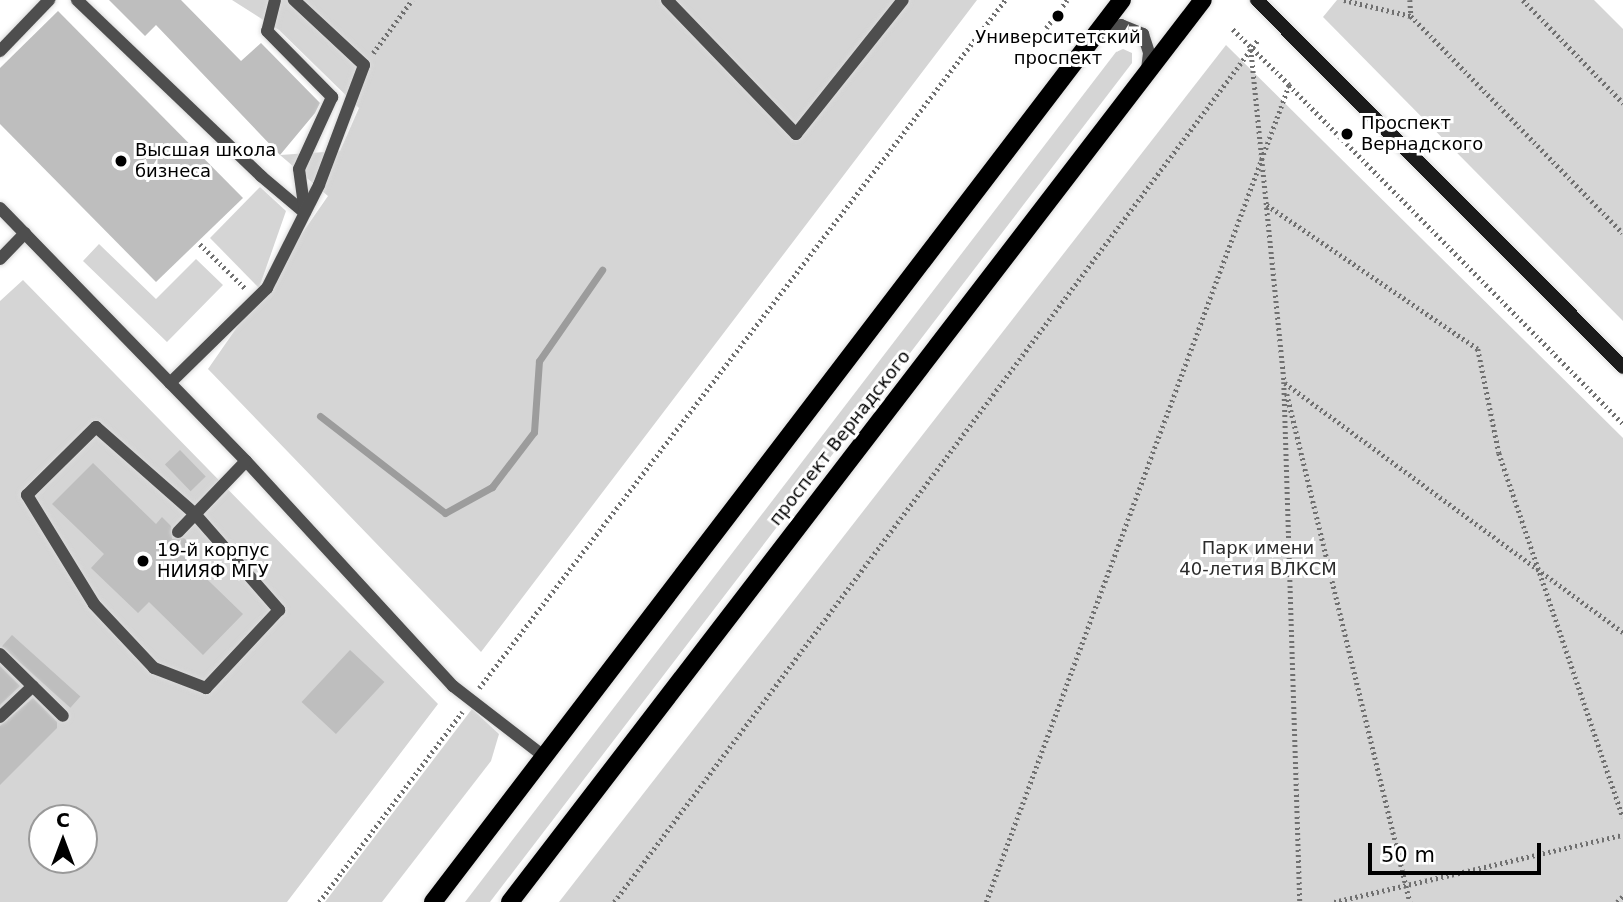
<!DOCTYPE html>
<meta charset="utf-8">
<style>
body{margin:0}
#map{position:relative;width:1623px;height:902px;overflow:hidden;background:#fff;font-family:"DejaVu Sans",sans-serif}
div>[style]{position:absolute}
.green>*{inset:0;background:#d5d5d5}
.stream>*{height:7px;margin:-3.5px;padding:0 3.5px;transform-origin:3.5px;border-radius:3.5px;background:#9c9c9c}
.building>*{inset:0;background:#bebebe;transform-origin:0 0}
.path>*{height:4.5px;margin-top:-2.25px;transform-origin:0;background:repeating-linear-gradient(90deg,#707070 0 2px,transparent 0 5.5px)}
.roads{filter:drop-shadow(0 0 2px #dbdbdb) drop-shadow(0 0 2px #dbdbdb)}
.lane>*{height:12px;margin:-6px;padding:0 6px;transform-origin:6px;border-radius:6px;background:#4e4e4e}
.secondary>*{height:14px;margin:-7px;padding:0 7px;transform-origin:7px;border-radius:7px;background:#1b1b1b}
.primary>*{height:18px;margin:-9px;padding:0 9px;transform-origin:9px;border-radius:9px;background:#000}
.dots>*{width:19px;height:19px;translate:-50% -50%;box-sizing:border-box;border:4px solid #fff;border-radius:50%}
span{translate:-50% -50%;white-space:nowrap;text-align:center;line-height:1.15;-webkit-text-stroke:6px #fff;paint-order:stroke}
.poi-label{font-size:18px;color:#000}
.left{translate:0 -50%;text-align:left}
.street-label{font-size:18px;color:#000}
.park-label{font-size:18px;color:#2c2c2c}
.north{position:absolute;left:28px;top:804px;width:70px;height:70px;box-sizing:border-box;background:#fff;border:2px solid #999;border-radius:50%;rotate:0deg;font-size:19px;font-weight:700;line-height:28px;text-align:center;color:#000}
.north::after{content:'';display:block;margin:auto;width:24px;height:32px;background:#000;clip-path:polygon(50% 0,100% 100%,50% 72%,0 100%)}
.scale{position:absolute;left:1368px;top:843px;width:173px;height:32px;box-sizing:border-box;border:4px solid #000;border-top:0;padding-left:9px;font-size:21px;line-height:24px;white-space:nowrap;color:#000;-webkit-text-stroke:5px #fff;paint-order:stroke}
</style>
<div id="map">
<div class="green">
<div style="clip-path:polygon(232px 0,977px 0,481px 652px,208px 369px,328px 196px,280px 155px,340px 151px,359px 108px,279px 30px)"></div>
<div style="clip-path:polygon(1337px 0,1594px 0,1623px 29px,1623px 321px,1323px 17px)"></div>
<div style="clip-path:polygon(1226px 45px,1623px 438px,1623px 902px,559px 902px)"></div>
<div style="clip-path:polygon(1123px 49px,1132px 53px,1132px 63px,490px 902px,465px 902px,1116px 52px)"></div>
<div style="clip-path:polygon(260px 187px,286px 211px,259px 288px,210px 238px)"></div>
<div style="clip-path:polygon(99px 244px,156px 299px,196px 259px,223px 285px,167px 342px,83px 261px)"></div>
<div style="clip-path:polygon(evenodd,23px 280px,438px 704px,287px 902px,0 902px,0 301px,23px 280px,42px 818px,84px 818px,84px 860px,42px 860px,42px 818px)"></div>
<div style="clip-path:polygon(472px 709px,499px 734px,491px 761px,382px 902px,325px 902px)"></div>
</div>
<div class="stream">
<div style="left:320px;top:416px;width:158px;rotate:37.8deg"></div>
<div style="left:445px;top:513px;width:54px;rotate:-29deg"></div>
<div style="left:492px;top:487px;width:69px;rotate:-52.6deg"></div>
<div style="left:534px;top:432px;width:71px;rotate:-86deg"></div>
<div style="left:539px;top:361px;width:111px;rotate:-55.3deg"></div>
</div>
<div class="building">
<div style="clip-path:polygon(109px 0,181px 0,241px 61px,261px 43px,320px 103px,315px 113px,280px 155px,156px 25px,145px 36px)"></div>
<div style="clip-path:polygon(58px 11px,243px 198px,156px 282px,0 124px,0 68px)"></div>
<div style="left:180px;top:450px;width:37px;height:21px;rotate:46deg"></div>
<div style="clip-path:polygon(93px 463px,156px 524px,162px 517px,171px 526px,172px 539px,184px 538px,192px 546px,182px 555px,243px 614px,203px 655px,149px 602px,138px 613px,91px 568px,104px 554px,52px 504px)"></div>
<div style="left:12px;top:635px;width:92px;height:15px;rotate:42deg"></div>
<div style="left:350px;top:650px;width:47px;height:71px;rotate:43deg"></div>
<div style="clip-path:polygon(0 666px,20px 686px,0 705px)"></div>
<div style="clip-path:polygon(33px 698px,57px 722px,57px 728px,0 785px,0 726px)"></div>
</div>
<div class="path">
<div style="left:1344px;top:0;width:69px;rotate:13.4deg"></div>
<div style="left:1411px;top:16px;width:303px;rotate:45.7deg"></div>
<div style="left:1410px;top:0;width:16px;rotate:86deg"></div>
<div style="left:1523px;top:0;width:144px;rotate:45.8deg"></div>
<div style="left:1046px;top:28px;width:35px;rotate:-53deg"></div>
<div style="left:1251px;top:49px;width:335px;rotate:84.3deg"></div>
<div style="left:1284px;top:382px;width:520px;rotate:88.24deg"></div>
<div style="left:373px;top:53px;width:66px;rotate:-53.7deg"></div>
<div style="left:1289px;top:85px;width:476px;rotate:45.4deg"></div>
<div style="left:1267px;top:205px;width:255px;rotate:34.3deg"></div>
<div style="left:1478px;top:349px;width:106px;rotate:78.6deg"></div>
<div style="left:1499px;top:453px;width:385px;rotate:71.2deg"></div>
<div style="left:200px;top:244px;width:63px;rotate:44.4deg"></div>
<div style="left:1285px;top:383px;width:420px;rotate:36.4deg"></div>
<div style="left:1287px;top:394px;width:523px;rotate:76.39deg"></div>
<div style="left:479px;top:688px;width:866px;rotate:-52.6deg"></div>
<div style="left:319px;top:902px;width:238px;rotate:-53deg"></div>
<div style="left:614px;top:902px;width:1076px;rotate:-53.24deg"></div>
<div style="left:986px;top:902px;width:871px;rotate:-69.65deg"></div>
<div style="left:1289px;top:85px;width:80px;rotate:-135.5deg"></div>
<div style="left:1334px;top:902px;width:297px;rotate:-13.1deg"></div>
<div style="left:1617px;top:902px;width:8px;rotate:-45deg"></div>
</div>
<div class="roads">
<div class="lane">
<div style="left:77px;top:0;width:255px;rotate:43.7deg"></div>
<div style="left:261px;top:176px;width:57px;rotate:40.1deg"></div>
<div style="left:275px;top:0;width:32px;rotate:104deg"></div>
<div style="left:267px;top:31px;width:93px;rotate:45.4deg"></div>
<div style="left:332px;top:97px;width:79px;rotate:114.6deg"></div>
<div style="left:299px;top:169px;width:43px;rotate:82.1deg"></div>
<div style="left:667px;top:0;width:186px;rotate:46.1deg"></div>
<div style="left:796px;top:134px;width:171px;rotate:-51.4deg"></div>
<div style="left:1100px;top:34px;width:23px;rotate:-23deg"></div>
<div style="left:1121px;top:25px;width:24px;rotate:22deg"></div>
<div style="left:1143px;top:34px;width:20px;rotate:72deg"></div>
<div style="left:1149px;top:53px;width:16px;rotate:97deg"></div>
<div style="left:0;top:51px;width:71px;rotate:-46.1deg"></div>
<div style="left:0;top:208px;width:353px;rotate:45.8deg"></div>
<div style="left:246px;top:461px;width:306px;rotate:47.4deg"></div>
<div style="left:453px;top:686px;width:116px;rotate:37.7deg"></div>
<div style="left:0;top:259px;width:36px;rotate:-46deg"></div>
<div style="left:170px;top:383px;width:136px;rotate:-44.4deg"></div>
<div style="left:267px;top:288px;width:115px;rotate:-63.2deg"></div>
<div style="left:319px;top:185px;width:128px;rotate:-69.4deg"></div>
<div style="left:364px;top:65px;width:96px;rotate:-137.1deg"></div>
<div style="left:96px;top:427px;width:132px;rotate:41.3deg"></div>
<div style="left:195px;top:514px;width:128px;rotate:48.8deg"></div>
<div style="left:279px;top:610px;width:107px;rotate:133.1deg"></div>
<div style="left:206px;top:688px;width:56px;rotate:-159deg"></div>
<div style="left:154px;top:668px;width:88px;rotate:-133.2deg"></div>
<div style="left:94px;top:604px;width:128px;rotate:-121.6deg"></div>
<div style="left:27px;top:495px;width:97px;rotate:-44.6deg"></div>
<div style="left:178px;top:532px;width:98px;rotate:-46.2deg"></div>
<div style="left:0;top:654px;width:88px;rotate:44.5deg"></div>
<div style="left:0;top:717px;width:45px;rotate:-43.2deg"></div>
</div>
<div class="secondary">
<div style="left:1257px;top:0;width:518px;rotate:45.08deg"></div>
</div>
<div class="primary">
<div style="left:433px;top:902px;width:1135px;rotate:-52.63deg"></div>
<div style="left:510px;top:902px;width:1137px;rotate:-52.47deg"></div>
</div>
</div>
<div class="dots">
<div style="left:1058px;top:16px;background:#000"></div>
<div style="left:1347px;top:134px;background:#000"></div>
<div style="left:121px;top:161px;background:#000"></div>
<div style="left:143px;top:561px;background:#000"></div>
</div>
<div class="poi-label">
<span style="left:1058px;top:48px">Университетский<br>проспект</span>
<span class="left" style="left:1361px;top:134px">Проспект<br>Вернадского</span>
<span class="left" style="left:135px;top:161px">Высшая школа<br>бизнеса</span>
<span class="left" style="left:157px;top:561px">19-й корпус<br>НИИЯФ МГУ</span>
</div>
<div class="street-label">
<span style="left:840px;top:438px;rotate:-52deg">проспект Вернадского</span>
</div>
<div class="park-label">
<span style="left:1258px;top:559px">Парк имени<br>40-летия ВЛКСМ</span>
</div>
<div class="north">С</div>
<div class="scale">50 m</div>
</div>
